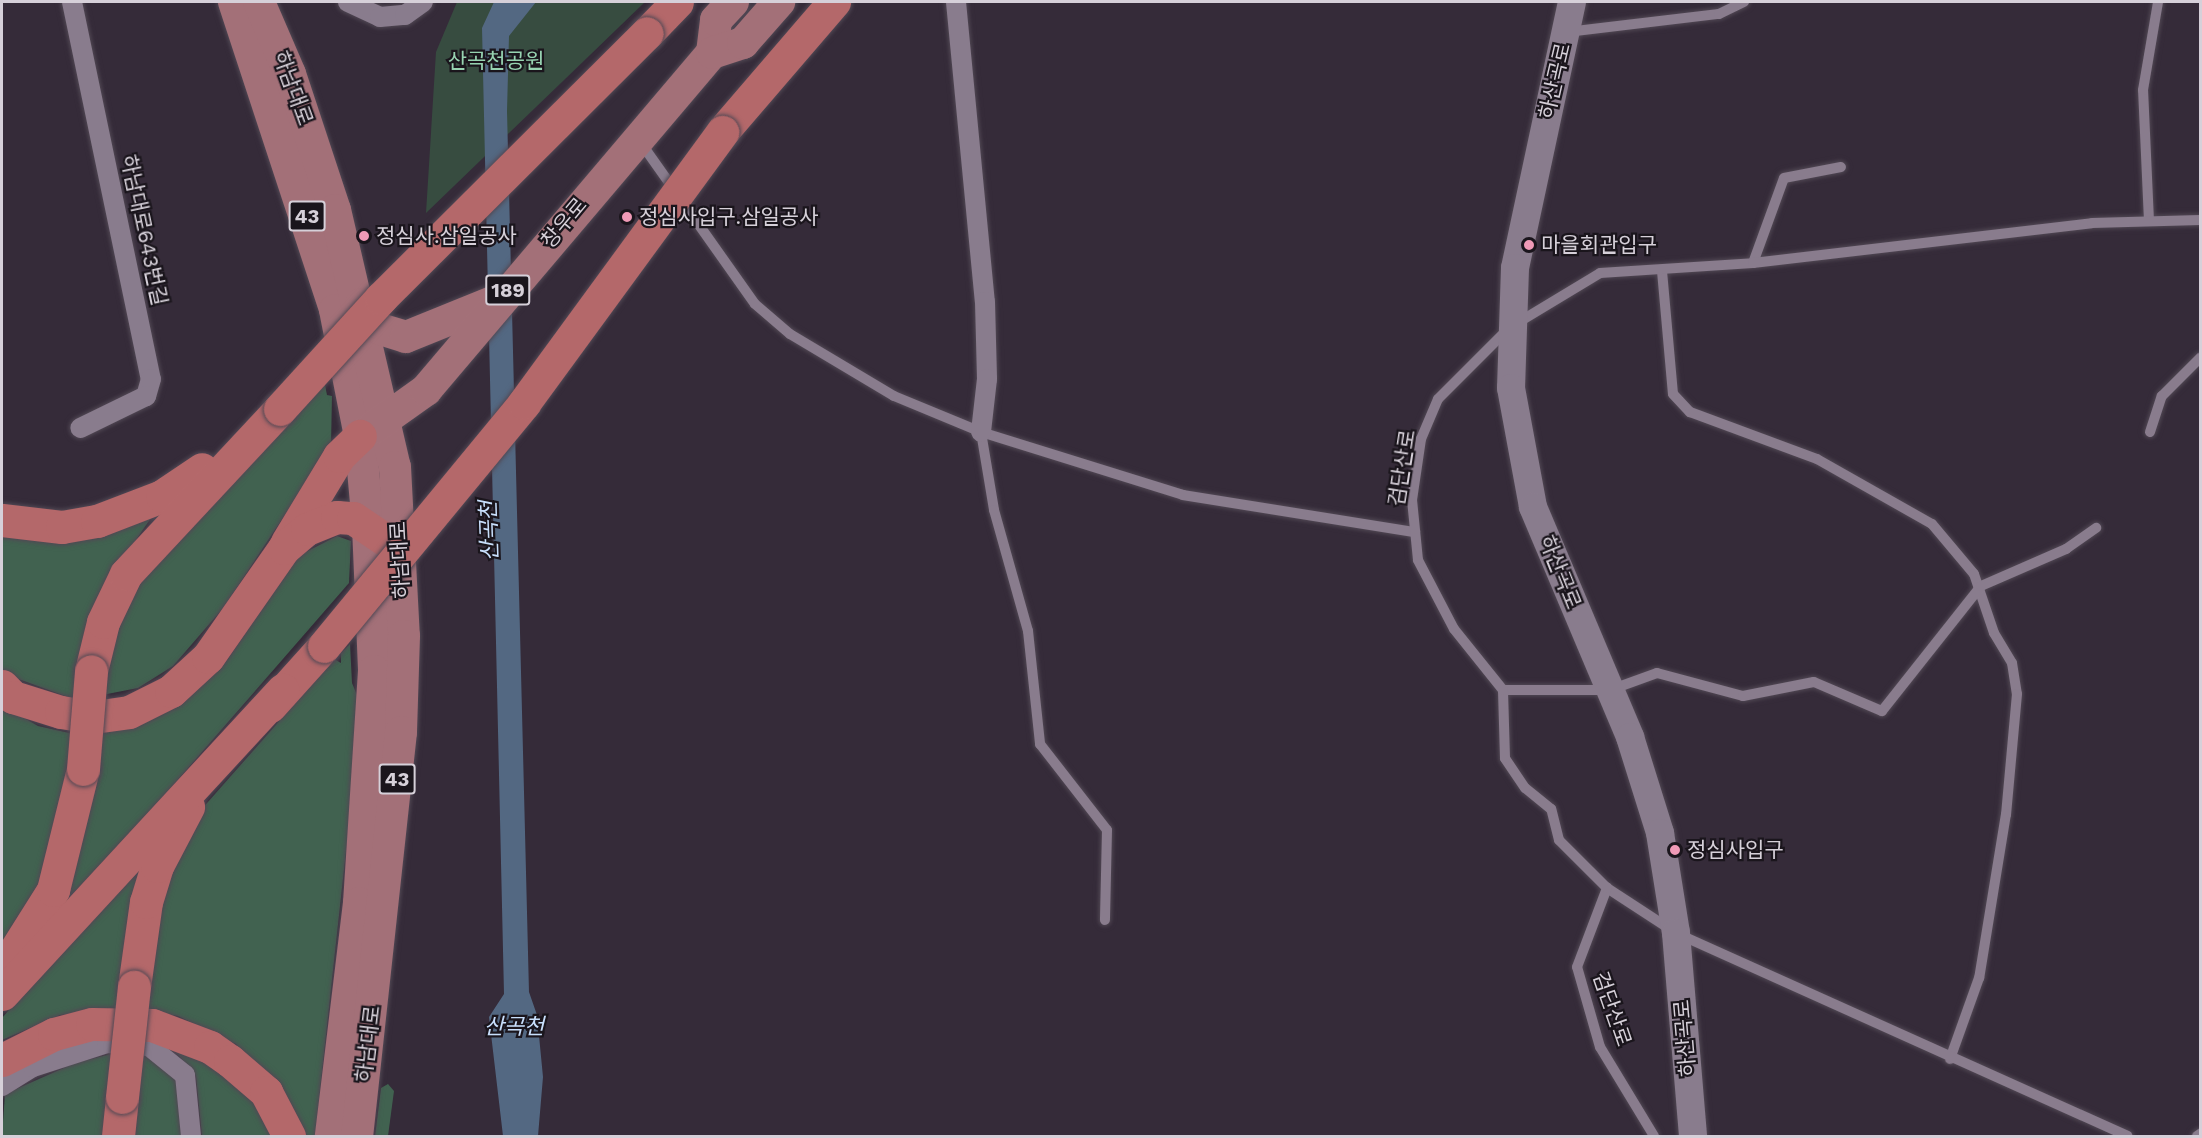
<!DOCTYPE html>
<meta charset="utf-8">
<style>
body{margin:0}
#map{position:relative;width:2202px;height:1138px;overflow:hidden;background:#352b39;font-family:"Work Sans","Noto Sans KR",sans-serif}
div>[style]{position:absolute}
.green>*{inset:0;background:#374c40}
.forest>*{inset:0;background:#416250}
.water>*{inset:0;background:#536882}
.roads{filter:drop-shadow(0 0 2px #514854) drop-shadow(0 0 2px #514854)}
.lane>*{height:10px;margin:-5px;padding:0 5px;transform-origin:5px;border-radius:5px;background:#897c8d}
.street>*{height:20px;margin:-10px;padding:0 10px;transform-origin:10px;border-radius:10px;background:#897c8d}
.secondary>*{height:28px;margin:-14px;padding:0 14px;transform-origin:14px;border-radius:14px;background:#897c8d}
.primary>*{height:32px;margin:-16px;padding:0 16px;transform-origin:16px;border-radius:16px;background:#a37078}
.highway>*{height:33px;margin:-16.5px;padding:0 16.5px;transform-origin:16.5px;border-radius:16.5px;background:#b4686a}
.bridges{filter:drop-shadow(0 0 2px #514854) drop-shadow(0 0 2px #514854)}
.highway-bridge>*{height:33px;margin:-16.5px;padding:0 16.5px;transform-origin:16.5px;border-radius:16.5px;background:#b4686a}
.dots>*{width:16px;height:16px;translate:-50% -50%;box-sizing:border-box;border:3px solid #1a151c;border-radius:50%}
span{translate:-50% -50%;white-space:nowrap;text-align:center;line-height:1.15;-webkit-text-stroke:4.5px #1a151c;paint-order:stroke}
.shield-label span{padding:2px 4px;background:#1a151c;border:2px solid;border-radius:4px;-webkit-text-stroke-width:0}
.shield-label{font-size:20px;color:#d6d0d9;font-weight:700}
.park-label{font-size:21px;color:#97d3b1}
.street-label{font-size:21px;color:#d6d0d9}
.poi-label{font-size:21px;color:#d6d0d9}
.left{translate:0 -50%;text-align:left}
.water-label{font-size:22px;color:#c8dffc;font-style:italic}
.frame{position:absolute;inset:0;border:3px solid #d6d0d9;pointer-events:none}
</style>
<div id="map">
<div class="green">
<div style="clip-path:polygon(457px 2px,645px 2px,426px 213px,436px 52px)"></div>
</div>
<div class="forest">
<div style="clip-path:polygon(324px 380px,327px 395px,332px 396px,331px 445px,224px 607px,173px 666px,138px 688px,102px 695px,113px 634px,141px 571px)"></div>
<div style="clip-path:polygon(151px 518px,115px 570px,76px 700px,2px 673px,2px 534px)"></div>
<div style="clip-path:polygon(337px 536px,351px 541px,349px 583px,128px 837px,56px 911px,85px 832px,98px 729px,187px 698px,228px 659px,298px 556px)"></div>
<div style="clip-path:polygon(350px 644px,352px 683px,359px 700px,351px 805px,315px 1136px,305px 1136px,298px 1119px,236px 1044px,178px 1016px,144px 1010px,159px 901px,200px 811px,334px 659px,341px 663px,341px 653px)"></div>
<div style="clip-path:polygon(2px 705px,38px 726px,74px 734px,52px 865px,2px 947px)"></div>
<div style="clip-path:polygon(150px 847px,120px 1009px,60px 1015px,2px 1040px,2px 1018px)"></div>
<div style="clip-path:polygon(171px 1046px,223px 1065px,281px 1136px,202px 1136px,196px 1076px)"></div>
<div style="clip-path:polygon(140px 1050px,176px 1076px,182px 1136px,131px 1136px)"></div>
<div style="clip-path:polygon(115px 1053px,106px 1136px,2px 1136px,5px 1094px,75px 1063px)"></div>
<div style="clip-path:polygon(388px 1084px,394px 1091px,388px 1136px,375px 1136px,381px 1088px)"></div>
</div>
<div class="water">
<div style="clip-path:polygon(494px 2px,536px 2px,509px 36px,507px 111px,529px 992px,537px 1015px,543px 1077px,538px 1136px,503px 1136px,489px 1017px,504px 994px,482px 28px)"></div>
</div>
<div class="roads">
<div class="lane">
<div style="left:1567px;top:32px;width:153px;rotate:-6.8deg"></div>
<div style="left:1719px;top:14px;width:28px;rotate:-26deg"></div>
<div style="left:641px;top:143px;width:197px;rotate:54.7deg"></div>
<div style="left:755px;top:304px;width:46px;rotate:40.6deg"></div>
<div style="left:790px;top:334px;width:121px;rotate:30.8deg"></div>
<div style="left:894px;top:396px;width:94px;rotate:22.5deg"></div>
<div style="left:981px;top:432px;width:212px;rotate:17.3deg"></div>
<div style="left:1183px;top:495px;width:235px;rotate:9.1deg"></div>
<div style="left:2149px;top:221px;width:131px;rotate:-92.6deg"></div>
<div style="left:2143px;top:90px;width:89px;rotate:-80.3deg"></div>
<div style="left:1753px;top:263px;width:90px;rotate:-70deg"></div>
<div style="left:1784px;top:178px;width:58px;rotate:-10.9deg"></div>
<div style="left:1662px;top:271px;width:123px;rotate:84.9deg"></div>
<div style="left:1673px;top:394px;width:25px;rotate:47deg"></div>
<div style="left:1690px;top:412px;width:135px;rotate:20.3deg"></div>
<div style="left:1817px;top:459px;width:132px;rotate:29.5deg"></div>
<div style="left:1932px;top:524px;width:65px;rotate:50deg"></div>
<div style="left:1974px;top:574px;width:62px;rotate:71.3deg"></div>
<div style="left:1994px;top:633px;width:35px;rotate:59deg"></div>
<div style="left:2012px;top:663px;width:31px;rotate:81deg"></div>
<div style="left:2017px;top:694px;width:121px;rotate:95.2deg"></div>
<div style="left:2006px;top:814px;width:166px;rotate:99.3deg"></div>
<div style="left:1979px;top:978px;width:86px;rotate:109.7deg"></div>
<div style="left:981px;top:432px;width:79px;rotate:80.5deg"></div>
<div style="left:994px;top:510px;width:126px;rotate:74.3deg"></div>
<div style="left:1028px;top:631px;width:114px;rotate:83.9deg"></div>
<div style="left:1040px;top:744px;width:109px;rotate:52.1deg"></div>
<div style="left:1107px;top:830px;width:90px;rotate:91.3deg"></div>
<div style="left:2150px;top:432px;width:38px;rotate:-72deg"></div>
<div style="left:2162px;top:396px;width:54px;rotate:-45deg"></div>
<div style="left:1503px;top:690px;width:107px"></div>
<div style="left:1610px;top:690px;width:50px;rotate:-19.9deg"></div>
<div style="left:1657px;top:673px;width:89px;rotate:15deg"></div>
<div style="left:1743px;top:696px;width:72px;rotate:-11.2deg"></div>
<div style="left:1814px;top:682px;width:74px;rotate:23.1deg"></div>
<div style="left:1882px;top:711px;width:159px;rotate:-51.6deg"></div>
<div style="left:1981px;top:586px;width:93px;rotate:-23.5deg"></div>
<div style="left:2066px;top:549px;width:37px;rotate:-35deg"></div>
<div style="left:1607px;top:888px;width:82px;rotate:33.1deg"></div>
<div style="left:1676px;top:933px;width:495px;rotate:24.2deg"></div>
<div style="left:1654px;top:1136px;width:104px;rotate:-121.2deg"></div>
<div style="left:1600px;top:1047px;width:83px;rotate:-106deg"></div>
<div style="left:1577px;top:967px;width:85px;rotate:-69.2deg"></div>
<div style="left:1607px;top:888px;width:68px;rotate:-135deg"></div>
<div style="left:1559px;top:840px;width:32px;rotate:-104deg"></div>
<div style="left:1551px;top:809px;width:33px;rotate:-141deg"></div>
<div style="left:1525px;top:788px;width:36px;rotate:-124deg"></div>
<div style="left:1505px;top:758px;width:68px;rotate:-91.7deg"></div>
<div style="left:1503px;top:690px;width:78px;rotate:-128.8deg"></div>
<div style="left:1454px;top:629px;width:78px;rotate:-117.6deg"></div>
<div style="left:1418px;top:560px;width:60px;rotate:-95.7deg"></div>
<div style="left:1412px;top:500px;width:62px;rotate:-81.6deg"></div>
<div style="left:1421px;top:439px;width:43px;rotate:-67deg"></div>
<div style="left:1438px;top:399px;width:100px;rotate:-45deg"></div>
<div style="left:1509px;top:328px;width:106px;rotate:-31.1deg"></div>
<div style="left:1600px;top:273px;width:153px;rotate:-3.7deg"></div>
<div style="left:1753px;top:263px;width:341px;rotate:-6.7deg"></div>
<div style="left:2092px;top:223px;width:108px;rotate:-1.6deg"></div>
<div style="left:2197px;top:1136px;width:4px;rotate:-34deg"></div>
</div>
<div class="street">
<div style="left:72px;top:2px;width:385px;rotate:78.2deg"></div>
<div style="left:151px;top:379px;width:18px;rotate:106deg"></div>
<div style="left:146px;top:396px;width:73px;rotate:154.1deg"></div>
<div style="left:348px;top:2px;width:35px;rotate:25deg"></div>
<div style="left:380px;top:17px;width:25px;rotate:-5deg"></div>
<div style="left:405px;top:15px;width:22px;rotate:-36deg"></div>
<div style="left:956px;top:2px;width:301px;rotate:84.5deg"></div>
<div style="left:985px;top:302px;width:77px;rotate:88.5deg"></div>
<div style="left:987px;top:379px;width:53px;rotate:96.5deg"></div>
<div style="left:2px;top:1086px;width:36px;rotate:-32deg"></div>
<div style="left:33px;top:1067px;width:78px;rotate:-18deg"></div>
<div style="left:107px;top:1043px;width:42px;rotate:4.1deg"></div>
<div style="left:149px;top:1046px;width:46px;rotate:38.9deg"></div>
<div style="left:185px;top:1075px;width:61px;rotate:84.4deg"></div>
</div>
<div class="secondary">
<div style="left:1572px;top:2px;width:272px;rotate:102.1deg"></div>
<div style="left:1515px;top:268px;width:120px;rotate:91.9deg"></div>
<div style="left:1511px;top:388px;width:121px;rotate:79.5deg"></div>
<div style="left:1533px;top:507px;width:250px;rotate:67.1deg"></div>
<div style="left:1630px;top:737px;width:101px;rotate:72.6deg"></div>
<div style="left:1660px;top:833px;width:101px;rotate:80.9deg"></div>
<div style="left:1676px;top:933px;width:204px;rotate:85.2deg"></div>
</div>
<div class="primary">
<div style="left:234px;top:2px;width:324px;rotate:71.8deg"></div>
<div style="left:335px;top:310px;width:128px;rotate:78.8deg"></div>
<div style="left:360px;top:436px;width:90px;rotate:84.9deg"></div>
<div style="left:368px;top:526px;width:145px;rotate:87.6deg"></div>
<div style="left:374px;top:671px;width:232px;rotate:93.7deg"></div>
<div style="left:359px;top:903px;width:235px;rotate:96.9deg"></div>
<div style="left:259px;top:2px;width:78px;rotate:66.7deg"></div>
<div style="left:290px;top:74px;width:143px;rotate:71.7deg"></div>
<div style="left:335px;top:210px;width:264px;rotate:76.9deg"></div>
<div style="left:395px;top:467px;width:169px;rotate:87deg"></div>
<div style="left:404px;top:636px;width:96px;rotate:91.8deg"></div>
<div style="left:401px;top:732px;width:406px;rotate:96.2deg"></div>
<div style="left:712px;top:53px;width:33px;rotate:-83deg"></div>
<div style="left:716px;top:20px;width:25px;rotate:-47deg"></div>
<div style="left:361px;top:304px;width:31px;rotate:53deg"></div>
<div style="left:380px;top:329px;width:27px;rotate:17deg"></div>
<div style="left:406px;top:337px;width:101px;rotate:-22deg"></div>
<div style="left:370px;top:430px;width:69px;rotate:-35.5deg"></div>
<div style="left:426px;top:390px;width:442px;rotate:-49.7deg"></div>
<div style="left:712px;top:53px;width:33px;rotate:-18deg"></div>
<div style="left:743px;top:43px;width:55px;rotate:-48.7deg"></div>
</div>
<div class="highway">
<div style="left:647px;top:33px;width:43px;rotate:-45.9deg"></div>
<div style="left:722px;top:132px;width:172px;rotate:-49.3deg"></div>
<div style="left:2px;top:520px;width:60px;rotate:6.7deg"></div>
<div style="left:62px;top:527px;width:36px;rotate:-10deg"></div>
<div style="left:97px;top:521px;width:70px;rotate:-21deg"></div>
<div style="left:162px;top:496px;width:48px;rotate:-34deg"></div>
<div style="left:287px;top:542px;width:100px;rotate:-58.8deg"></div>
<div style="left:339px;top:456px;width:29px;rotate:-44deg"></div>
<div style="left:91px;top:671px;width:50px;rotate:-76.2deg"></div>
<div style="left:103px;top:622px;width:53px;rotate:-64.4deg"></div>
<div style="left:126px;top:574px;width:226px;rotate:-47deg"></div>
<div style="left:2px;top:686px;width:16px;rotate:45deg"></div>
<div style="left:13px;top:697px;width:50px;rotate:17.4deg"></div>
<div style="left:61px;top:712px;width:33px;rotate:9deg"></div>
<div style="left:94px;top:717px;width:35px;rotate:-8deg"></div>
<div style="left:129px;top:712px;width:47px;rotate:-26.6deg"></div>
<div style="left:171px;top:691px;width:50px;rotate:-42.6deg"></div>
<div style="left:208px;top:657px;width:133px;rotate:-55.1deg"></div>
<div style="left:284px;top:548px;width:30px;rotate:-40deg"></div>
<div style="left:307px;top:529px;width:32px;rotate:-22deg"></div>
<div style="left:337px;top:517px;width:16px;rotate:4deg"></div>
<div style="left:353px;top:518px;width:55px;rotate:34deg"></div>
<div style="left:270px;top:706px;width:81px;rotate:-48deg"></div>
<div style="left:9px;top:960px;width:83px;rotate:-57.8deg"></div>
<div style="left:53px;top:890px;width:125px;rotate:-76.1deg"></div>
<div style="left:134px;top:987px;width:86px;rotate:-82deg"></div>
<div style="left:146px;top:902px;width:38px;rotate:-73deg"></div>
<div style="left:157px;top:866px;width:67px;rotate:-62.3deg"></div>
<div style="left:2px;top:994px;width:414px;rotate:-47.3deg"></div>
<div style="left:2px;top:1060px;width:58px;rotate:-26.6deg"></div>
<div style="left:54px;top:1034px;width:39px;rotate:-15deg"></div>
<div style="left:92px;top:1024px;width:60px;rotate:1deg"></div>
<div style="left:152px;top:1025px;width:62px;rotate:20.8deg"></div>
<div style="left:210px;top:1047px;width:24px;rotate:35deg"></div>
<div style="left:230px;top:1061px;width:48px;rotate:40.7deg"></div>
<div style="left:266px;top:1092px;width:50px;rotate:62.4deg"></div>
<div style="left:118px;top:1136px;width:39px;rotate:-84deg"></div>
</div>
</div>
<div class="bridges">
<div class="highway-bridge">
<div style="left:280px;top:409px;width:150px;rotate:-47.7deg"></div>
<div style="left:381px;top:298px;width:375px;rotate:-44.9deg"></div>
<div style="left:324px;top:646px;width:315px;rotate:-50.5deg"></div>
<div style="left:524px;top:403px;width:336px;rotate:-53.8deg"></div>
<div style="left:83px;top:769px;width:98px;rotate:-85.3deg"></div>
<div style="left:122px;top:1097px;width:111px;rotate:-83.8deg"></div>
</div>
</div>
<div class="dots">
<div style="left:627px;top:217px;background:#f09ab7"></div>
<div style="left:364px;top:236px;background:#f09ab7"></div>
<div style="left:1529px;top:245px;background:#f09ab7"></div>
<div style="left:1675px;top:850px;background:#f09ab7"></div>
</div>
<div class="shield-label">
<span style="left:307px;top:216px">43</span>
<span style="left:508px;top:290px">189</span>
<span style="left:397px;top:779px">43</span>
</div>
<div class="park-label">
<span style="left:496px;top:61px">산곡천공원</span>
</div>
<div class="street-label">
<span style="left:1555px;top:81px;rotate:-77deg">하산곡로</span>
<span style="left:293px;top:88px;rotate:70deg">하남대로</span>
<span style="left:564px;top:223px;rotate:-50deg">창우로</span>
<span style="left:144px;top:230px;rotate:78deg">하남대로643번길</span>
<span style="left:1402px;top:468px;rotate:-81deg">검단산로</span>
<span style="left:400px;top:560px;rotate:-93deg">하남대로</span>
<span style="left:1560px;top:572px;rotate:68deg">하산곡로</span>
<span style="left:1612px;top:1009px;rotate:71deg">검단산로</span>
<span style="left:1685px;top:1038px;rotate:-95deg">하산곡로</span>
<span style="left:368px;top:1044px;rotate:-83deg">하남대로</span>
</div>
<div class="poi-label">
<span class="left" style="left:639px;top:217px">정심사입구.삼일공사</span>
<span class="left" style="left:376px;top:236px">정심사.삼일공사</span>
<span class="left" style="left:1541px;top:245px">마을회관입구</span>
<span class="left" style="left:1687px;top:850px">정심사입구</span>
</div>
<div class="water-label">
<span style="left:489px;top:531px;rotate:-92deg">산곡천</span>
<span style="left:514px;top:1027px">산곡천</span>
</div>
<div class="frame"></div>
</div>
